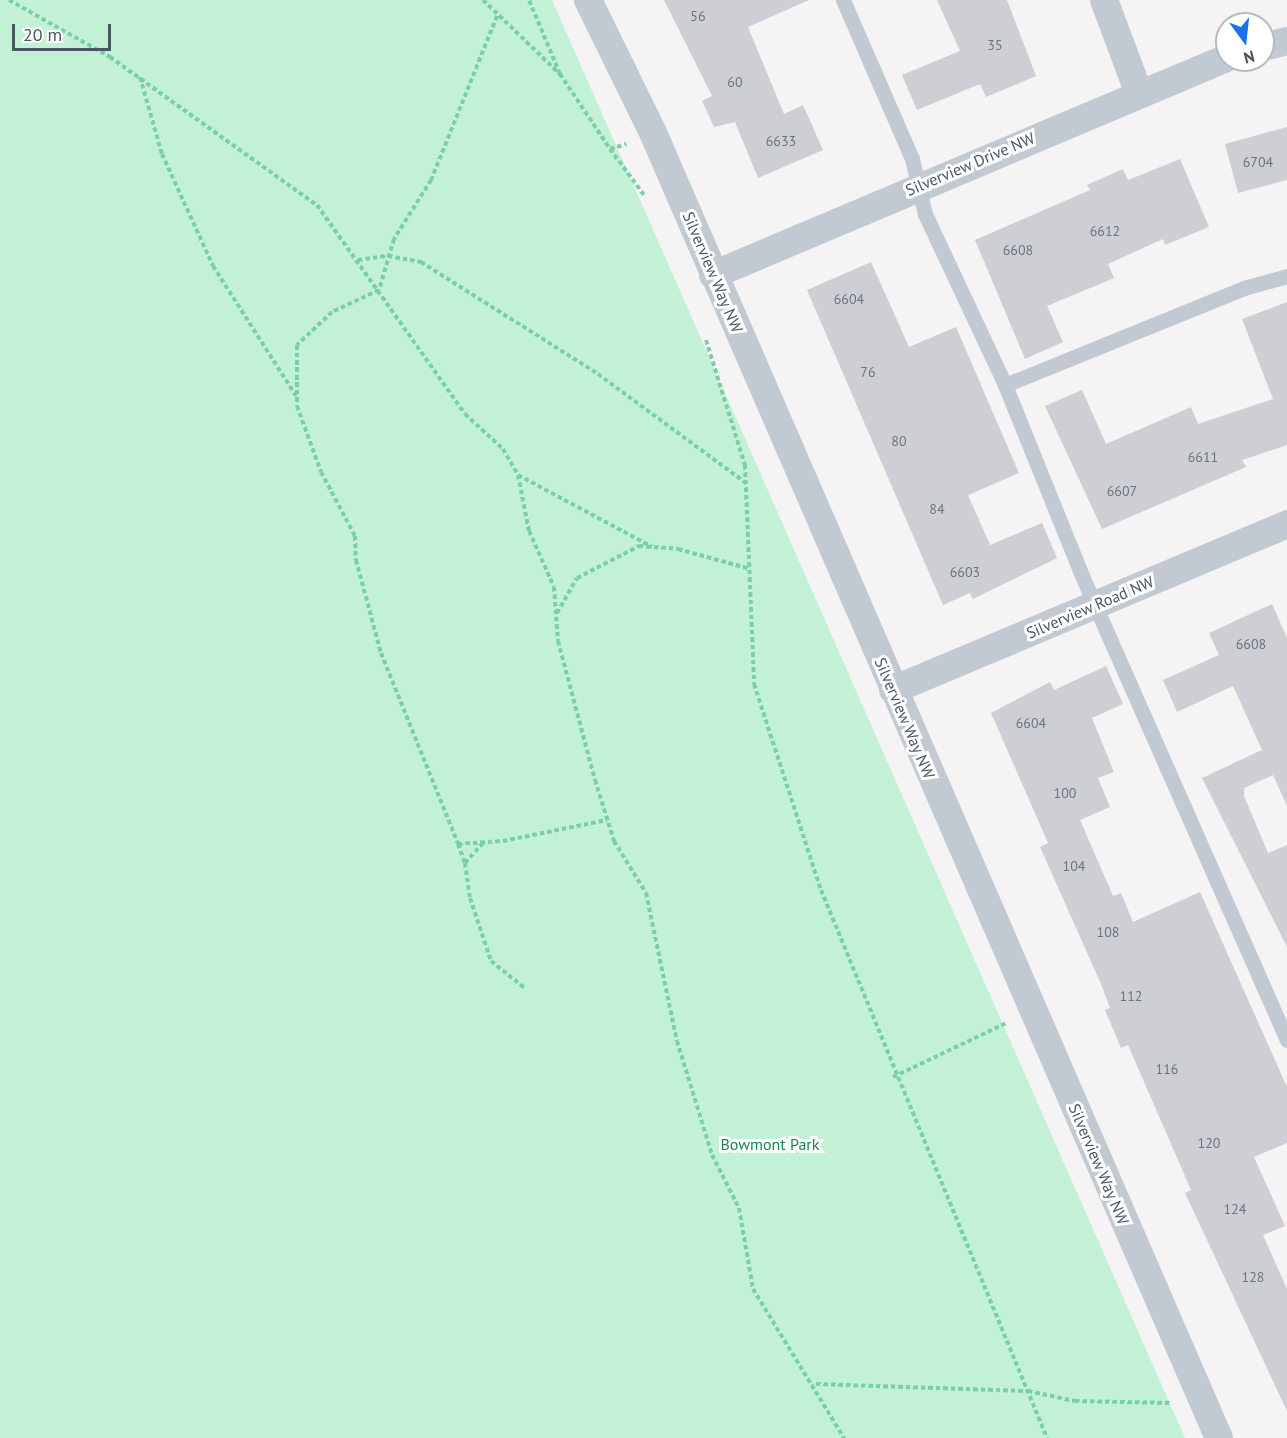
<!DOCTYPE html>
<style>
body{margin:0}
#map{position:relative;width:1287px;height:1438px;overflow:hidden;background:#f5f3f3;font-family:"PT Sans",sans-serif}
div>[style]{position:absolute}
.green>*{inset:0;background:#c3f1d5}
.building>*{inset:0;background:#cdcfd5}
.path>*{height:4px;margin-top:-2px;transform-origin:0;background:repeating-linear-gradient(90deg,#7ad0a6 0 4.5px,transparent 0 7.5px)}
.lane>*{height:15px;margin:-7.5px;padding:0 7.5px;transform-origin:7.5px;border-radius:7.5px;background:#c1cad2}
.street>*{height:28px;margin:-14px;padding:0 14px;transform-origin:14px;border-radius:14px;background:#c1cad2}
span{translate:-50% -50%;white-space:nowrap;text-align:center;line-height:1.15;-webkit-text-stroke:6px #fff;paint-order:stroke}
.number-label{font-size:14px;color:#6b747e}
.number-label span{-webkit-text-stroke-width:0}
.street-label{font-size:16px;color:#4a5661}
.park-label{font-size:16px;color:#17864f}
.north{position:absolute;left:1215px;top:12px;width:60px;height:60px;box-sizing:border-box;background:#fff;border:2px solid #b7bbc0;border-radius:50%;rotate:165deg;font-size:16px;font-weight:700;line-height:24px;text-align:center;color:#4a5661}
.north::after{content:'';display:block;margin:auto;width:21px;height:27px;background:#1a73e8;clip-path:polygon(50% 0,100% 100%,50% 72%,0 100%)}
.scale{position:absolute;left:12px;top:24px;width:99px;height:27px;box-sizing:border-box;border:3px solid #4a5661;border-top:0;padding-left:8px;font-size:18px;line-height:21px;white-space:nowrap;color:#4a5661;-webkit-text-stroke:4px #fff;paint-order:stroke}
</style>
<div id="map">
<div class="green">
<div style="clip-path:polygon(0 0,552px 0,1185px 1438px,0 1438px)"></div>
</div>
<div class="building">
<div style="clip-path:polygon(664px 0,809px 0,748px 27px,784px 114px,803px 105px,823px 150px,758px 178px,735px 122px,714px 127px,702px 101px,712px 96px)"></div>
<div style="clip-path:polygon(937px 0,1007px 0,1036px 76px,986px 97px,980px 84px,917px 110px,902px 75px,960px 51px)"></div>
<div style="clip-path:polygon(1287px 127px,1287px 180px,1238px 193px,1225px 144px)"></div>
<div style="clip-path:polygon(1180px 159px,1209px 227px,1165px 245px,1163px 239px,1108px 264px,1114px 278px,1047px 306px,1063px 342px,1025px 359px,975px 240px,1090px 190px,1087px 185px,1123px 169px,1128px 180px)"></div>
<div style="clip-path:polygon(871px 262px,909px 347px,956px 327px,1019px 473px,968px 495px,990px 545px,1042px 523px,1057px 558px,973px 599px,970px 593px,943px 605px,807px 290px)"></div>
<div style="clip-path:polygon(1287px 302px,1287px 445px,1242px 460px,1246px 467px,1102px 529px,1045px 406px,1082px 390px,1106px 444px,1191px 407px,1198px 424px,1273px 399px,1242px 319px)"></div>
<div style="clip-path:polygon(1272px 604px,1287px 638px,1287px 806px,1273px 775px,1244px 788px,1244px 796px,1268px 853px,1287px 845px,1287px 947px,1202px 778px,1262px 750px,1233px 686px,1177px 712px,1163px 680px,1219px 655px,1209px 633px)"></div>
<div style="clip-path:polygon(1106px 666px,1123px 704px,1092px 718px,1114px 772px,1098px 778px,1110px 807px,1080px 820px,1113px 896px,1121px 893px,1133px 922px,1200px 892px,1287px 1087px,1287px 1143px,1254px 1157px,1285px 1226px,1263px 1235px,1287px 1289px,1287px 1411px,1185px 1193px,1191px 1190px,1128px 1045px,1121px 1048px,1105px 1010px,1110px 1008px,1101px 984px,1040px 847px,1048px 843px,991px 713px,1050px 682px,1054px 690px)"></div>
</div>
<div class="path">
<div style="left:9px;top:0;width:116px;rotate:29.4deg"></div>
<div style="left:110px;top:57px;width:254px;rotate:35.6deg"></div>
<div style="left:317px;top:205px;width:256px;rotate:54.7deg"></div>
<div style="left:465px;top:414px;width:52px;rotate:42.6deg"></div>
<div style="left:503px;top:449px;width:30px;rotate:60deg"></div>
<div style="left:518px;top:475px;width:57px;rotate:78.9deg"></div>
<div style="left:529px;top:531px;width:61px;rotate:65.9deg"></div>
<div style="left:554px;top:587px;width:54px;rotate:85.8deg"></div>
<div style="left:558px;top:641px;width:144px;rotate:75.1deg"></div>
<div style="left:595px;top:780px;width:64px;rotate:72.7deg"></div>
<div style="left:614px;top:841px;width:61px;rotate:58.4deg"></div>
<div style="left:646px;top:893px;width:151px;rotate:78.2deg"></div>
<div style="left:677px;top:1041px;width:119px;rotate:72.9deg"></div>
<div style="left:712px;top:1155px;width:59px;rotate:63deg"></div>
<div style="left:739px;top:1208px;width:82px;rotate:80.2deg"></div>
<div style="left:753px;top:1289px;width:175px;rotate:58.6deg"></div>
<div style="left:483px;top:0;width:107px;rotate:43.9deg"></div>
<div style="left:560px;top:74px;width:80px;rotate:-112.7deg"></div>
<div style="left:497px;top:16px;width:177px;rotate:111.9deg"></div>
<div style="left:431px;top:180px;width:70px;rotate:122.1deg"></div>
<div style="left:394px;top:239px;width:53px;rotate:106.4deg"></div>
<div style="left:379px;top:290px;width:52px;rotate:154.9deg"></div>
<div style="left:332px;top:312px;width:48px;rotate:136.7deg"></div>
<div style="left:297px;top:345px;width:61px;rotate:90deg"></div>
<div style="left:297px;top:406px;width:70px;rotate:70deg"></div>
<div style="left:321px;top:472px;width:72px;rotate:62deg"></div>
<div style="left:355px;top:536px;width:24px;rotate:88deg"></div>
<div style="left:356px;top:560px;width:96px;rotate:75deg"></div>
<div style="left:381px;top:653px;width:206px;rotate:68deg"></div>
<div style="left:458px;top:844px;width:45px;rotate:-3.8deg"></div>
<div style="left:503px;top:841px;width:106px;rotate:-11.4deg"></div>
<div style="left:560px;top:74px;width:90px;rotate:56.3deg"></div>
<div style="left:610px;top:149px;width:17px;rotate:-17deg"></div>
<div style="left:140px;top:77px;width:80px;rotate:74.1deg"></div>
<div style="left:162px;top:154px;width:123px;rotate:65.5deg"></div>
<div style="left:213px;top:266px;width:154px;rotate:57.4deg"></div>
<div style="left:610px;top:149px;width:57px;rotate:53.5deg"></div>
<div style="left:358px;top:260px;width:30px;rotate:-8deg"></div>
<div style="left:388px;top:256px;width:34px;rotate:10deg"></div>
<div style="left:421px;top:262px;width:209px;rotate:32.3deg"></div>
<div style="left:598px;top:374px;width:184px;rotate:36.4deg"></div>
<div style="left:706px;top:340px;width:131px;rotate:72.7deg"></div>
<div style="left:745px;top:465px;width:219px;rotate:87.6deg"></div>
<div style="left:754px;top:684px;width:217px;rotate:72deg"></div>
<div style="left:821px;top:890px;width:593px;rotate:67.59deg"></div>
<div style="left:518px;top:475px;width:152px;rotate:28.2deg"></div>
<div style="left:557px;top:613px;width:40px;rotate:-60.3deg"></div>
<div style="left:577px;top:578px;width:70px;rotate:-27.3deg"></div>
<div style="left:639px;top:546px;width:39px;rotate:4deg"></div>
<div style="left:678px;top:549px;width:75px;rotate:15.5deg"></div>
<div style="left:458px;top:844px;width:20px;rotate:70deg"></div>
<div style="left:465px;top:863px;width:27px;rotate:-48deg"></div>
<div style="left:465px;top:863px;width:35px;rotate:82deg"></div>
<div style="left:470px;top:898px;width:66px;rotate:71.6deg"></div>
<div style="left:491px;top:961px;width:45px;rotate:38.7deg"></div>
<div style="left:893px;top:1077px;width:125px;rotate:-25.5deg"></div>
<div style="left:816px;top:1384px;width:212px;rotate:1.9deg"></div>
<div style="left:1028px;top:1391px;width:48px;rotate:12deg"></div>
<div style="left:1075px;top:1401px;width:95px;rotate:1.2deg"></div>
</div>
<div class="lane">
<div style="left:843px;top:0;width:173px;rotate:66.5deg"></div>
<div style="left:912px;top:159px;width:57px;rotate:76.7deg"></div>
<div style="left:925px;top:214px;width:189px;rotate:64.9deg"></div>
<div style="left:1005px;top:385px;width:208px;rotate:68deg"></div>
<div style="left:1083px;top:578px;width:505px;rotate:66.18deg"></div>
<div style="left:1005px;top:385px;width:258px;rotate:-22.1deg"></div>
<div style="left:1244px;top:288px;width:45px;rotate:-15.6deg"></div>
</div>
<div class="street">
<div style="left:588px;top:0;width:150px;rotate:63.9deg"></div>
<div style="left:654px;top:135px;width:1420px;rotate:66.56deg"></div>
<div style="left:1104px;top:0;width:97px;rotate:69.5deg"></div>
<div style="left:1263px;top:47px;width:25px;rotate:-14deg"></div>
<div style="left:713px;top:275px;width:558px;rotate:-22.89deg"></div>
<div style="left:893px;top:690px;width:428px;rotate:-22.8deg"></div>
</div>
<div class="number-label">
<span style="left:698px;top:16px">56</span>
<span style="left:995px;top:45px">35</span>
<span style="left:735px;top:82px">60</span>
<span style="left:781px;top:141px">6633</span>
<span style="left:1258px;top:162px">6704</span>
<span style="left:1105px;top:231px">6612</span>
<span style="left:1018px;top:250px">6608</span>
<span style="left:849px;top:299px">6604</span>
<span style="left:868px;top:372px">76</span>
<span style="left:899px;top:441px">80</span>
<span style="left:1203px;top:457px">6611</span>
<span style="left:1122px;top:491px">6607</span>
<span style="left:937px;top:509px">84</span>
<span style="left:965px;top:572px">6603</span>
<span style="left:1251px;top:644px">6608</span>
<span style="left:1031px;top:723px">6604</span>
<span style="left:1065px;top:793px">100</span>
<span style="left:1074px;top:866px">104</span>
<span style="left:1108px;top:932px">108</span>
<span style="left:1131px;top:996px">112</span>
<span style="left:1167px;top:1069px">116</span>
<span style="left:1209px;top:1143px">120</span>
<span style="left:1235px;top:1209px">124</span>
<span style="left:1253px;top:1277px">128</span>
</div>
<div class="street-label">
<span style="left:970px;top:164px;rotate:-23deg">Silverview Drive NW</span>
<span style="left:713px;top:272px;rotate:67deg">Silverview Way NW</span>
<span style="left:1090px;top:607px;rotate:-23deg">Silverview Road NW</span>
<span style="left:905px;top:718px;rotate:67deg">Silverview Way NW</span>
<span style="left:1099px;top:1164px;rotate:67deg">Silverview Way NW</span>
</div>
<div class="park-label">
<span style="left:770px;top:1144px">Bowmont Park</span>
</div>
<div class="north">N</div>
<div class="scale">20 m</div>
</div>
